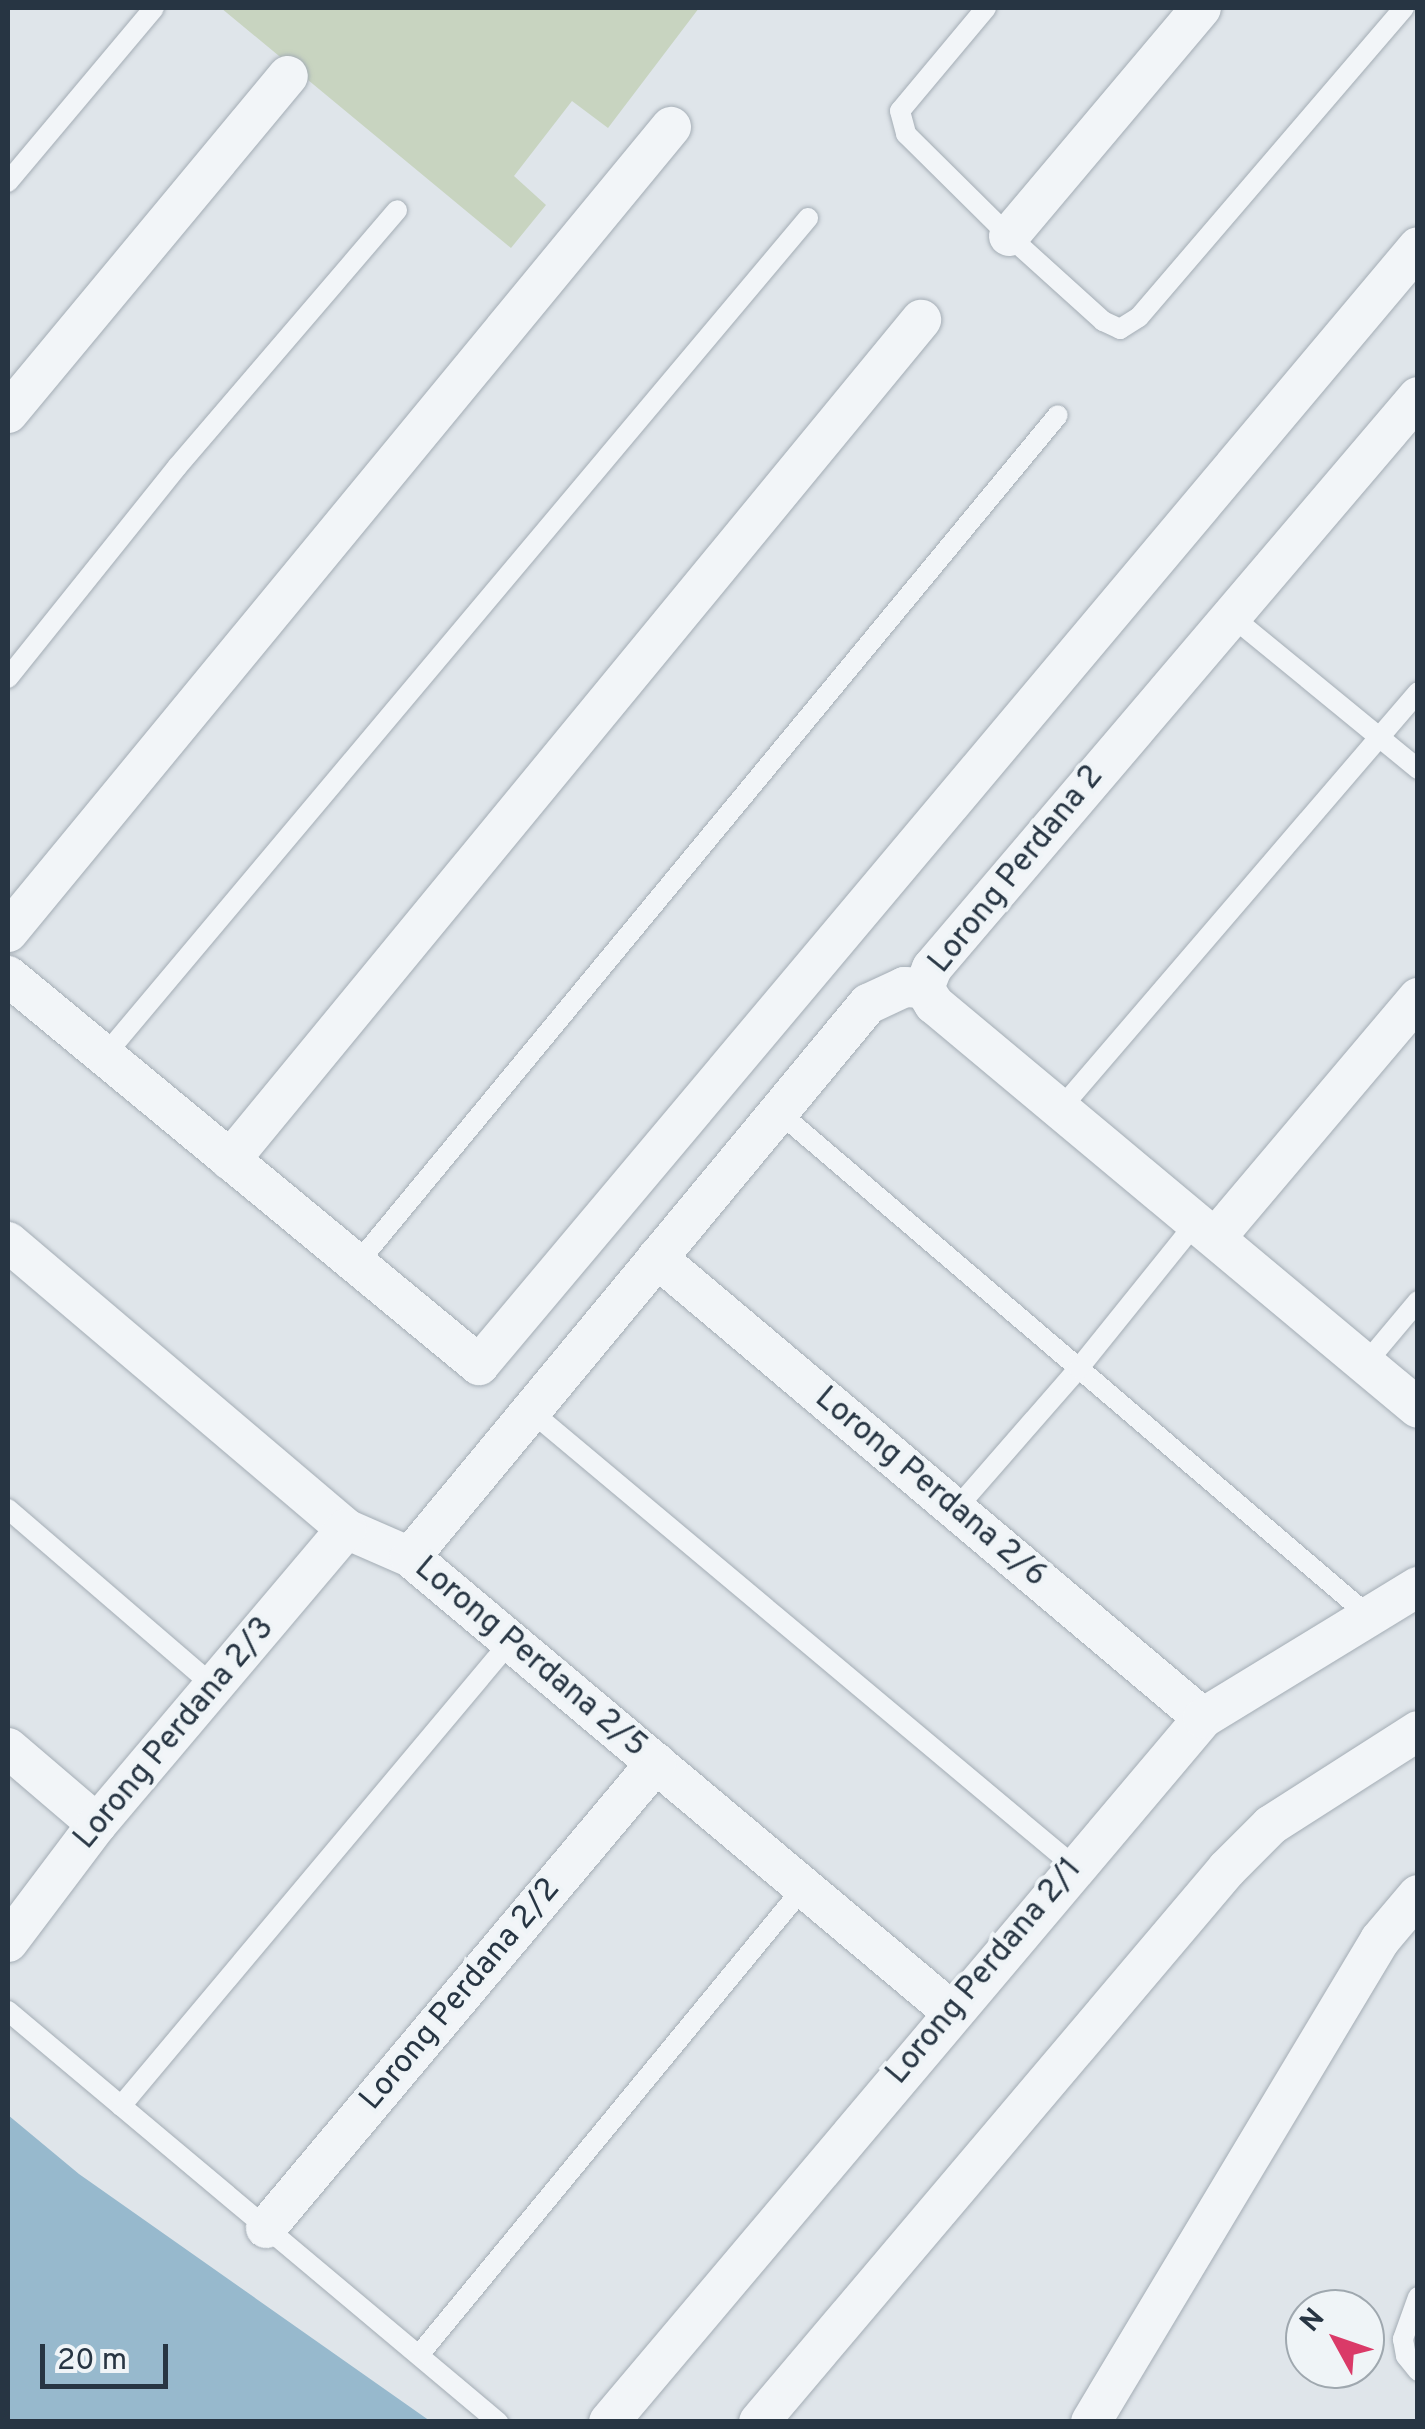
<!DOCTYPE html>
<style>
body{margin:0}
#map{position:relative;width:1425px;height:2429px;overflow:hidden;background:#dfe5ea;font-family:Overpass,sans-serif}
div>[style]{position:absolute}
.green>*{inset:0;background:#c8d4c0}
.water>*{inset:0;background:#97b9cd}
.roads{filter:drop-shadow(0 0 2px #a4adb5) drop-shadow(0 0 2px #a4adb5)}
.lane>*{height:20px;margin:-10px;padding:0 10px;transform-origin:10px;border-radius:10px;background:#f2f5f8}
.street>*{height:40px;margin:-20px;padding:0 20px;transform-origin:20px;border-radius:20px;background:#f2f5f8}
span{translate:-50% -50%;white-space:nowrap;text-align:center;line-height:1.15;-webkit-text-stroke:8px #eff4f7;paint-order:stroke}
.street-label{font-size:32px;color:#273543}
.frame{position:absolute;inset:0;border:10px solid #273543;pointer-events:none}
.north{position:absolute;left:1285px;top:2289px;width:100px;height:100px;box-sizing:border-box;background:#eff4f7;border:2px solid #9fa8af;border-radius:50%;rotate:310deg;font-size:28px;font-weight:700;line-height:40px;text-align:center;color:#273543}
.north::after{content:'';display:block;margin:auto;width:35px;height:45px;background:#da3a68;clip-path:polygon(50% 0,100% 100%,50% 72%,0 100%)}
.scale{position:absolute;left:40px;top:2344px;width:128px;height:45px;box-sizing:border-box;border:5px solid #273543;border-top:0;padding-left:12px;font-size:30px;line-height:35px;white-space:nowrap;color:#273543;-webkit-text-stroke:8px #eff4f7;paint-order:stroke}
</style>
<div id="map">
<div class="green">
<div style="clip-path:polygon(221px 8px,699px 8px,608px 128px,572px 101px,514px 176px,546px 205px,511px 248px)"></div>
</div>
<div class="water">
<div style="clip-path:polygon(8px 2115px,79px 2174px,430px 2421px,8px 2421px)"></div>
</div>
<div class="roads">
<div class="lane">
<div style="left:986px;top:8px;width:134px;rotate:129.9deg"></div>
<div style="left:900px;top:111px;width:24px;rotate:75deg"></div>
<div style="left:906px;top:134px;width:145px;rotate:44.7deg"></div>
<div style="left:1009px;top:236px;width:127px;rotate:42.1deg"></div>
<div style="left:1103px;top:321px;width:19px;rotate:25deg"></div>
<div style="left:1120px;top:329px;width:22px;rotate:-32deg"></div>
<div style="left:1139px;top:317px;width:407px;rotate:-49.4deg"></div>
<div style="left:8px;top:182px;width:227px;rotate:-50deg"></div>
<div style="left:1230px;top:615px;width:243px;rotate:39.3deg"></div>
<div style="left:8px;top:678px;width:270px;rotate:-51.3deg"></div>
<div style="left:177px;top:467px;width:338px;rotate:-49.4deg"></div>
<div style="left:105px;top:1055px;width:1093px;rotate:-49.97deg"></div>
<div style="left:1061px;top:1108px;width:548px;rotate:-49.36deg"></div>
<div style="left:781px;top:1114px;width:773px;rotate:40.49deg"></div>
<div style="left:356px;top:1265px;width:1102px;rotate:-50.45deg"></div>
<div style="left:1366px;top:1363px;width:81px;rotate:-50deg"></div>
<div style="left:533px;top:1413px;width:707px;rotate:39.95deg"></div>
<div style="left:8px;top:1509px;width:273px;rotate:40.7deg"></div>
<div style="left:955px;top:1510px;width:189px;rotate:-48.9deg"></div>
<div style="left:1079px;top:1368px;width:189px;rotate:-51.2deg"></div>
<div style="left:8px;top:2011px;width:640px;rotate:39.99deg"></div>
<div style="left:121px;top:2106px;width:605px;rotate:-50.02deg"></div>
<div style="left:1418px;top:2297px;width:45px;rotate:109.7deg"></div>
<div style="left:1403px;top:2339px;width:17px;rotate:80deg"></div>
<div style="left:1406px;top:2356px;width:19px;rotate:51deg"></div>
<div style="left:419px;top:2355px;width:606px;rotate:-50.56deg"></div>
</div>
<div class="street">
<div style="left:1009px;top:236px;width:298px;rotate:-49.9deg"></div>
<div style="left:1418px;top:397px;width:750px;rotate:130.4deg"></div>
<div style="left:932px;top:968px;width:22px;rotate:112deg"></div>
<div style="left:924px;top:988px;width:19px;rotate:58deg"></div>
<div style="left:934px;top:1004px;width:630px;rotate:39.85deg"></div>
<div style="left:8px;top:413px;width:438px;rotate:-50.3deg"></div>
<div style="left:8px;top:932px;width:1043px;rotate:-50.53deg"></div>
<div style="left:8px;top:976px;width:611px;rotate:39.55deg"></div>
<div style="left:479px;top:1365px;width:1460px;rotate:-49.97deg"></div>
<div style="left:230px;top:1160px;width:1088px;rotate:-50.56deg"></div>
<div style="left:1217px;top:1236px;width:312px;rotate:-49.8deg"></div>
<div style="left:8px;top:1242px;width:443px;rotate:40.3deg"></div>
<div style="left:346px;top:1529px;width:70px;rotate:23.6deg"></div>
<div style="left:410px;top:1557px;width:706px;rotate:40deg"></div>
<div style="left:657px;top:1258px;width:714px;rotate:40.11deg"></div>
<div style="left:410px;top:1557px;width:718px;rotate:-50.37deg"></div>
<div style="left:868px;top:1004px;width:40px;rotate:-25deg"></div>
<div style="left:904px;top:987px;width:20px;rotate:3deg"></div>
<div style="left:8px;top:1748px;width:117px;rotate:40.5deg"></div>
<div style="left:8px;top:1942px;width:148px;rotate:-53deg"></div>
<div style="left:97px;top:1824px;width:386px;rotate:-49.8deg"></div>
<div style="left:266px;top:2228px;width:607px;rotate:-50.01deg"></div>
<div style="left:609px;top:2422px;width:921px;rotate:-49.84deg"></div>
<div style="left:1203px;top:1718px;width:252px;rotate:-31.4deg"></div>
<div style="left:759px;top:2422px;width:724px;rotate:-49.76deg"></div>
<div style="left:1227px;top:1869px;width:62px;rotate:-45deg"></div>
<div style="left:1271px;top:1825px;width:174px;rotate:-32.6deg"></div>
<div style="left:1091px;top:2422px;width:562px;rotate:-59.05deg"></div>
<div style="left:1380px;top:1940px;width:59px;rotate:-49.8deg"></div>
</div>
</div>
<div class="street-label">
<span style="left:1017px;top:870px;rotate:-51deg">Lorong Perdana 2</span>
<span style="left:930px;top:1488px;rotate:40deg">Lorong Perdana 2/6</span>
<span style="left:530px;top:1658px;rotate:40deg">Lorong Perdana 2/5</span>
<span style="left:175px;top:1734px;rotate:-50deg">Lorong Perdana 2/3</span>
<span style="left:985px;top:1972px;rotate:-50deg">Lorong Perdana 2/1</span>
<span style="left:461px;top:1995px;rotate:-50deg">Lorong Perdana 2/2</span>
</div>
<div class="frame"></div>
<div class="north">N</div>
<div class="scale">20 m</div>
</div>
